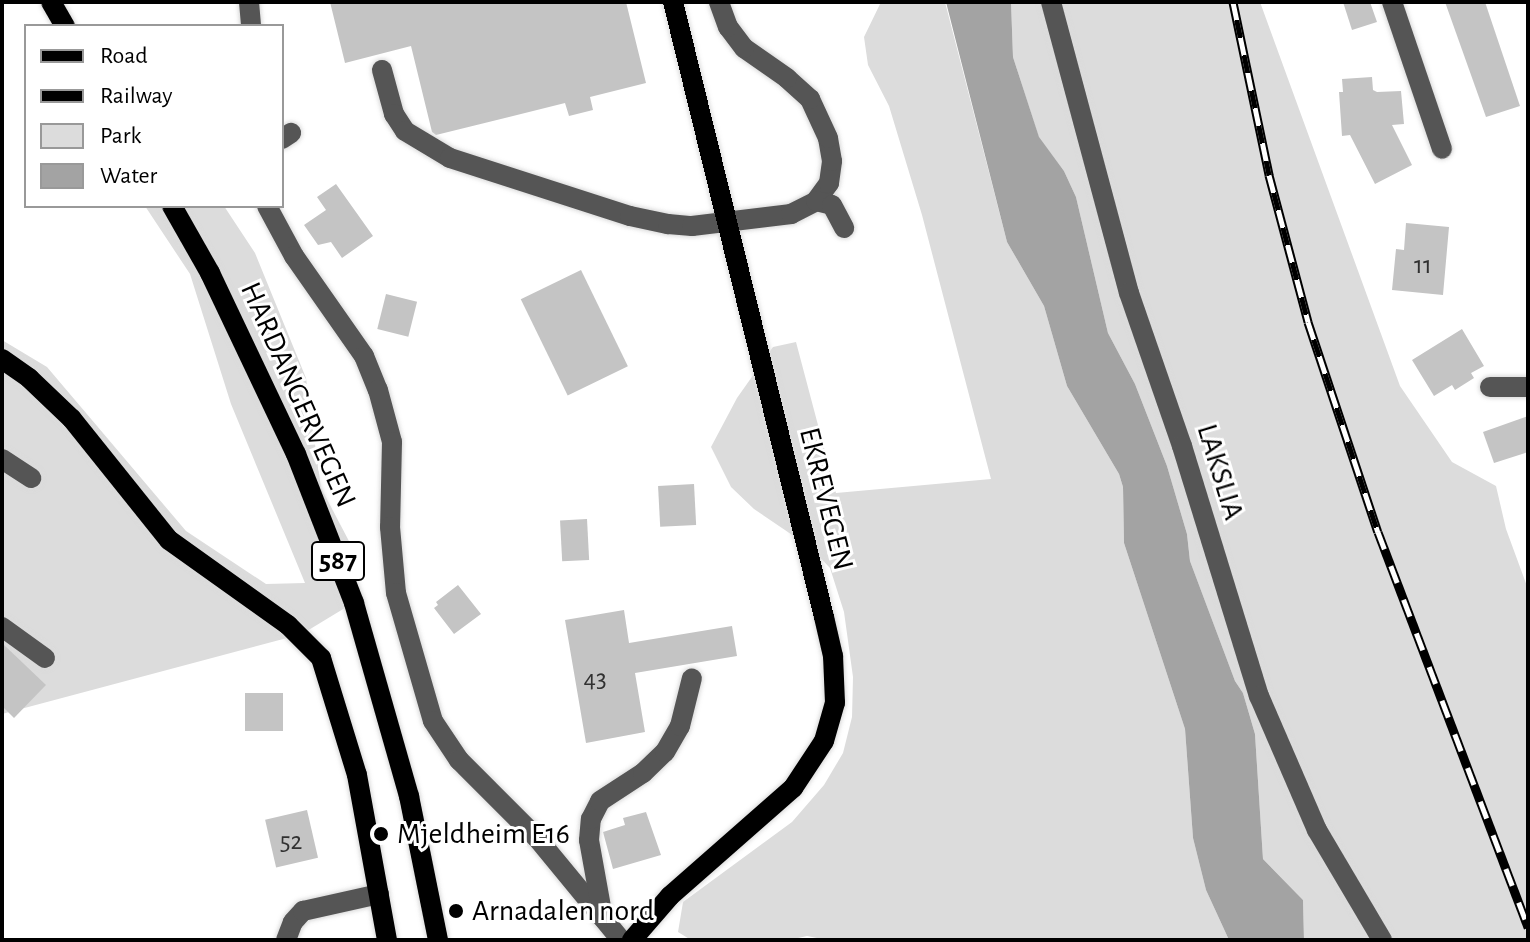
<!DOCTYPE html>
<style>
body{margin:0}
#map{position:relative;width:1530px;height:942px;overflow:hidden;background:#fff;font-family:"Alegreya Sans",sans-serif}
div>[style]{position:absolute}
.green>*{inset:0;background:#dcdcdc}
.water>*{inset:0;background:#a3a3a3}
.building>*{inset:0;background:#c4c4c4;transform-origin:0 0}
.roads{filter:drop-shadow(0 0 2px #dbdbdb) drop-shadow(0 0 2px #dbdbdb)}
.minor>*{height:20px;margin:-10px;padding:0 10px;transform-origin:10px;border-radius:10px;background:#555}
.major>*{height:20px;margin:-10px;padding:0 10px;transform-origin:10px;border-radius:10px;background:#000}
.rail>*{height:9px;margin-top:-4.5px;transform-origin:0;background:repeating-linear-gradient(90deg,#fff 0 18px,#000 0 36px);box-sizing:border-box;border-block:2px solid #000}
.dots>*{width:22px;height:22px;translate:-50% -50%;box-sizing:border-box;border:4px solid #fff;border-radius:50%}
span{translate:-50% -50%;white-space:nowrap;text-align:center;line-height:1.15;-webkit-text-stroke:6px #fff;paint-order:stroke}
.number-label{font-size:26px;color:#313131}
.number-label span{-webkit-text-stroke-width:0}
.shield-label span{padding:2px 6px;background:#fff;border:2px solid;border-radius:6px;-webkit-text-stroke-width:0}
.shield-label{font-size:28px;color:#000;font-weight:700}
.street-label{font-size:30px;color:#000}
.poi-label{font-size:30px;color:#000}
.left{translate:0 -50%;text-align:left}
.frame{position:absolute;inset:0;border:4px solid #000;pointer-events:none}
.legend{position:absolute;left:24px;top:24px;width:260px;height:184px;box-sizing:border-box;background:#fff;border:2px solid #999;margin:0;padding:10px 14px;list-style:none;font-size:24px;color:#000}
.legend li{display:flex;align-items:center;gap:16px;height:40px}
.legend b{width:40px;border:2px solid #999}
</style>
<div id="map">
<div class="green">
<div style="clip-path:polygon(881px 2px,945px 2px,1007px 242px,1044px 306px,1067px 386px,1119px 474px,1123px 487px,1124px 543px,1185px 729px,1193px 838px,1206px 890px,1229px 940px,827px 940px,807px 936px,789px 940px,691px 940px,678px 932px,683px 902px,792px 822px,824px 785px,843px 753px,852px 717px,853px 677px,844px 612px,830px 568px,810px 547px,754px 509px,731px 487px,711px 447px,737px 398px,773px 347px,796px 342px,836px 493px,991px 479px,922px 215px,889px 106px,868px 65px,864px 37px)"></div>
<div style="clip-path:polygon(1011px 2px,1260px 2px,1400px 386px,1452px 462px,1496px 486px,1506px 529px,1528px 589px,1528px 940px,1304px 940px,1303px 900px,1263px 859px,1255px 734px,1243px 693px,1235px 681px,1190px 561px,1187px 534px,1167px 466px,1135px 384px,1108px 333px,1076px 197px,1064px 171px,1039px 138px,1013px 57px)"></div>
<div style="clip-path:polygon(145px 206px,224px 206px,255px 253px,306px 378px,321px 488px,350px 543px,358px 600px,302px 634px,2px 714px,2px 340px,47px 367px,186px 531px,266px 584px,305px 583px,231px 404px,190px 274px)"></div>
</div>
<div class="water">
<div style="clip-path:polygon(946px 2px,1011px 2px,1013px 57px,1039px 137px,1064px 171px,1076px 197px,1108px 333px,1135px 384px,1167px 466px,1187px 534px,1190px 561px,1235px 681px,1243px 693px,1255px 734px,1263px 859px,1303px 900px,1304px 940px,1229px 940px,1206px 890px,1193px 838px,1185px 729px,1124px 543px,1123px 487px,1119px 474px,1067px 386px,1044px 306px,1007px 242px)"></div>
</div>
<div class="building">
<div style="clip-path:polygon(330px 2px,626px 2px,646px 83px,590px 97px,593px 110px,569px 116px,565px 103px,436px 135px,432px 132px,411px 46px,345px 63px)"></div>
<div style="clip-path:polygon(1343px 2px,1370px 2px,1377px 22px,1352px 30px)"></div>
<div style="clip-path:polygon(1445px 2px,1485px 2px,1520px 106px,1486px 117px)"></div>
<div style="clip-path:polygon(1372px 77px,1373px 90px,1377px 92px,1401px 91px,1404px 124px,1392px 125px,1412px 165px,1375px 184px,1350px 135px,1342px 136px,1339px 92px,1343px 92px,1342px 79px)"></div>
<div style="clip-path:polygon(336px 184px,373px 236px,342px 258px,331px 242px,318px 245px,304px 225px,326px 210px,317px 197px)"></div>
<div style="clip-path:polygon(1406px 223px,1449px 227px,1443px 295px,1392px 290px,1396px 249px,1404px 250px)"></div>
<div style="left:581px;top:270px;width:107px;height:67px;rotate:64deg"></div>
<div style="left:386px;top:294px;width:32px;height:36px;rotate:14deg"></div>
<div style="clip-path:polygon(1462px 329px,1484px 366px,1471px 373px,1474px 378px,1455px 390px,1452px 385px,1434px 396px,1412px 360px)"></div>
<div style="clip-path:polygon(1528px 416px,1528px 452px,1494px 463px,1483px 432px)"></div>
<div style="left:694px;top:484px;width:41px;height:36px;rotate:87deg"></div>
<div style="left:587px;top:519px;width:41px;height:27px;rotate:87deg"></div>
<div style="clip-path:polygon(458px 585px,481px 614px,454px 634px,434px 608px,438px 605px,436px 602px)"></div>
<div style="clip-path:polygon(624px 610px,629px 643px,732px 626px,737px 656px,635px 673px,645px 732px,586px 743px,565px 620px)"></div>
<div style="clip-path:polygon(2px 643px,46px 685px,14px 718px,2px 706px)"></div>
<div style="left:245px;top:693px;width:38px;height:38px"></div>
<div style="left:307px;top:810px;width:49px;height:43px;rotate:77deg"></div>
<div style="clip-path:polygon(646px 812px,661px 855px,613px 869px,603px 832px,625px 825px,623px 818px)"></div>
</div>
<div class="roads">
<div class="minor">
<div style="left:249px;top:2px;width:24px;rotate:85deg"></div>
<div style="left:1051px;top:2px;width:301px;rotate:75deg"></div>
<div style="left:1129px;top:293px;width:162px;rotate:70.9deg"></div>
<div style="left:1182px;top:446px;width:262px;rotate:72.9deg"></div>
<div style="left:1259px;top:696px;width:146px;rotate:66.6deg"></div>
<div style="left:1317px;top:830px;width:128px;rotate:59.4deg"></div>
<div style="left:1392px;top:2px;width:155px;rotate:71.2deg"></div>
<div style="left:382px;top:70px;width:46px;rotate:74.7deg"></div>
<div style="left:394px;top:114px;width:20px;rotate:57deg"></div>
<div style="left:405px;top:131px;width:52px;rotate:31deg"></div>
<div style="left:450px;top:158px;width:189px;rotate:17.9deg"></div>
<div style="left:630px;top:216px;width:39px;rotate:12deg"></div>
<div style="left:668px;top:224px;width:24px;rotate:5deg"></div>
<div style="left:692px;top:226px;width:100px;rotate:-6.9deg"></div>
<div style="left:791px;top:214px;width:28px;rotate:-27deg"></div>
<div style="left:816px;top:201px;width:22px;rotate:-54deg"></div>
<div style="left:829px;top:183px;width:22px;rotate:-82deg"></div>
<div style="left:832px;top:161px;width:23px;rotate:-100deg"></div>
<div style="left:828px;top:138px;width:43px;rotate:-114.8deg"></div>
<div style="left:810px;top:99px;width:31px;rotate:-138deg"></div>
<div style="left:787px;top:78px;width:52px;rotate:-145.1deg"></div>
<div style="left:744px;top:48px;width:26px;rotate:-127deg"></div>
<div style="left:728px;top:27px;width:27px;rotate:-110deg"></div>
<div style="left:282px;top:139px;width:11px;rotate:-34deg"></div>
<div style="left:816px;top:201px;width:16px;rotate:14deg"></div>
<div style="left:832px;top:205px;width:26px;rotate:62deg"></div>
<div style="left:267px;top:206px;width:57px;rotate:61.6deg"></div>
<div style="left:294px;top:256px;width:122px;rotate:55deg"></div>
<div style="left:364px;top:356px;width:37px;rotate:68deg"></div>
<div style="left:378px;top:390px;width:54px;rotate:74.9deg"></div>
<div style="left:392px;top:442px;width:85px;rotate:91.3deg"></div>
<div style="left:390px;top:527px;width:66px;rotate:84.8deg"></div>
<div style="left:396px;top:593px;width:133px;rotate:73.9deg"></div>
<div style="left:433px;top:721px;width:47px;rotate:56.3deg"></div>
<div style="left:459px;top:760px;width:110px;rotate:45deg"></div>
<div style="left:537px;top:838px;width:132px;rotate:50.5deg"></div>
<div style="left:1490px;top:387px;width:38px"></div>
<div style="left:2px;top:459px;width:35px;rotate:33deg"></div>
<div style="left:2px;top:627px;width:53px;rotate:35.8deg"></div>
<div style="left:603px;top:918px;width:79px;rotate:-100.2deg"></div>
<div style="left:589px;top:840px;width:21px;rotate:-85deg"></div>
<div style="left:591px;top:819px;width:20px;rotate:-63deg"></div>
<div style="left:600px;top:801px;width:51px;rotate:-33.1deg"></div>
<div style="left:643px;top:773px;width:30px;rotate:-44deg"></div>
<div style="left:665px;top:752px;width:30px;rotate:-60deg"></div>
<div style="left:680px;top:726px;width:49px;rotate:-76deg"></div>
<div style="left:286px;top:940px;width:19px;rotate:-69deg"></div>
<div style="left:293px;top:922px;width:15px;rotate:-48deg"></div>
<div style="left:303px;top:911px;width:78px;rotate:-12.6deg"></div>
</div>
<div class="major">
<div style="left:51px;top:2px;width:28px;rotate:60deg"></div>
<div style="left:172px;top:206px;width:77px;rotate:60.4deg"></div>
<div style="left:210px;top:273px;width:200px;rotate:64.6deg"></div>
<div style="left:296px;top:454px;width:160px;rotate:68.7deg"></div>
<div style="left:354px;top:603px;width:201px;rotate:74.1deg"></div>
<div style="left:409px;top:796px;width:147px;rotate:78.6deg"></div>
<div style="left:2px;top:359px;width:33px;rotate:35deg"></div>
<div style="left:29px;top:378px;width:59px;rotate:43.6deg"></div>
<div style="left:72px;top:419px;width:155px;rotate:51.3deg"></div>
<div style="left:169px;top:540px;width:146px;rotate:35.5deg"></div>
<div style="left:288px;top:625px;width:47px;rotate:45deg"></div>
<div style="left:321px;top:658px;width:122px;rotate:72.9deg"></div>
<div style="left:357px;top:775px;width:168px;rotate:79.7deg"></div>
<div style="left:632px;top:940px;width:58px;rotate:-49.2deg"></div>
<div style="left:670px;top:896px;width:164px;rotate:-41.3deg"></div>
<div style="left:793px;top:788px;width:56px;rotate:-56.6deg"></div>
<div style="left:824px;top:741px;width:40px;rotate:-74deg"></div>
<div style="left:835px;top:703px;width:47px;rotate:-92.4deg"></div>
<div style="left:833px;top:656px;width:40px;rotate:-103deg"></div>
<div style="left:824px;top:617px;width:633px;rotate:-103.79deg"></div>
</div>
</div>
<div class="rail">
<div style="left:1233px;top:2px;width:177px;rotate:78.2deg"></div>
<div style="left:1269px;top:175px;width:152px;rotate:75.1deg"></div>
<div style="left:1308px;top:322px;width:221px;rotate:71.6deg"></div>
<div style="left:1378px;top:532px;width:423px;rotate:69.2deg"></div>
</div>
<div class="dots">
<div style="left:381px;top:834px;background:#000"></div>
<div style="left:456px;top:911px;background:#000"></div>
</div>
<div class="number-label">
<span style="left:1423px;top:266px">11</span>
<span style="left:595px;top:680px">43</span>
<span style="left:291px;top:842px">52</span>
</div>
<div class="shield-label">
<span style="left:338px;top:561px">587</span>
</div>
<div class="street-label">
<span style="left:298px;top:395px;rotate:66deg">HARDANGERVEGEN</span>
<span style="left:1220px;top:472px;rotate:73deg">LAKSLIA</span>
<span style="left:826px;top:499px;rotate:76deg">EKREVEGEN</span>
</div>
<div class="poi-label">
<span class="left" style="left:397px;top:834px">Mjeldheim E16</span>
<span class="left" style="left:472px;top:911px">Arnadalen nord</span>
</div>
<div class="frame"></div>
<ul class="legend">
<li><b style="height:10px;background:#000"></b>Road</li>
<li><b style="height:10px;background:#000"></b>Railway</li>
<li><b style="height:22px;background:#dcdcdc"></b>Park</li>
<li><b style="height:22px;background:#a3a3a3"></b>Water</li>
</ul>
</div>
